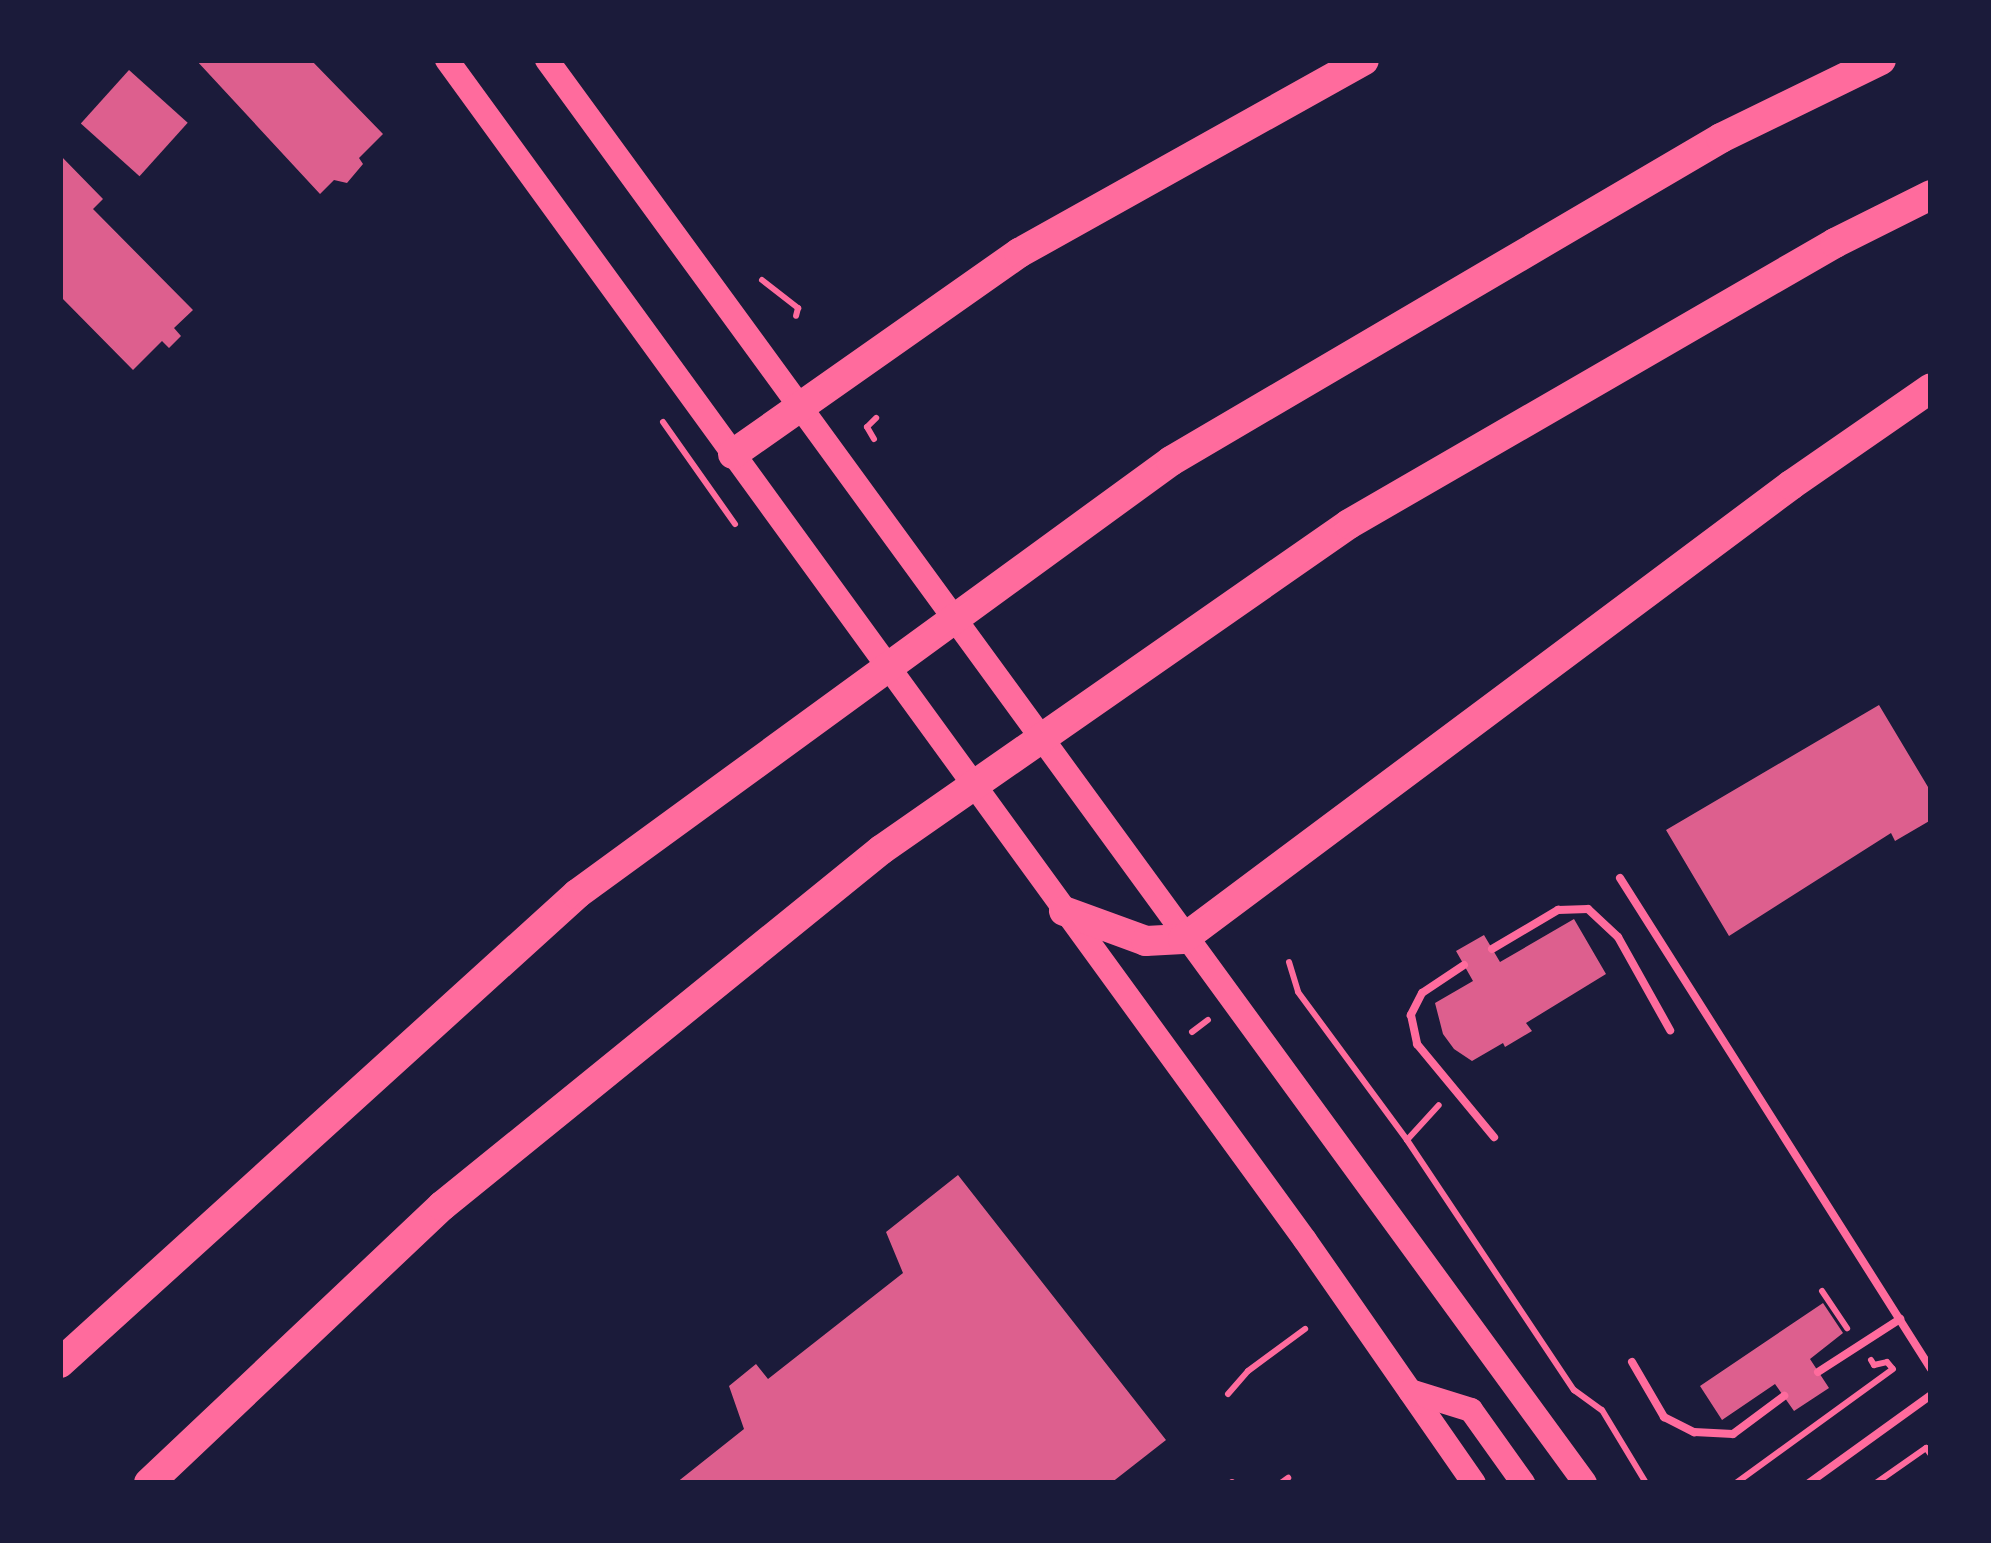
<!DOCTYPE html>
<style>
body{margin:0}
#map{position:relative;width:1991px;height:1543px;overflow:hidden;background:#1b1b3a;font-family:Ubuntu,sans-serif}
div>[style]{position:absolute}
.building>*{inset:0;background:#dd5f8e;transform-origin:0 0}
.path>*{height:6px;margin:-3px;padding:0 3px;transform-origin:3px;border-radius:3px;background:#ff6b9d}
.service>*{height:8px;margin:-4px;padding:0 4px;transform-origin:4px;border-radius:4px;background:#ff6b9d}
.secondary>*{height:24px;margin:-12px;padding:0 12px;transform-origin:12px;border-radius:12px;background:#ff6b9d}
.motorway>*{height:30px;margin:-15px;padding:0 15px;transform-origin:15px;border-radius:15px;background:#ff6b9d}
span{translate:-50% -50%;white-space:nowrap;text-align:center;line-height:1.15;-webkit-text-stroke:9px #1b1b3a;paint-order:stroke}
.frame{position:absolute;inset:0;border:63px solid #1b1b3a;pointer-events:none}
</style>
<div id="map">
<div class="building">
<div style="clip-path:polygon(196px 60px,311px 60px,383px 134px,359px 158px,363px 164px,347px 183px,334px 180px,320px 194px)"></div>
<div style="left:129px;top:70px;width:79px;height:72px;rotate:42deg"></div>
<div style="clip-path:polygon(60px 155px,103px 199px,93px 209px,193px 310px,174px 328px,181px 336px,169px 348px,162px 341px,133px 370px,60px 296px)"></div>
<div style="clip-path:polygon(1879px 705px,1931px 792px,1931px 820px,1895px 841px,1891px 833px,1729px 936px,1666px 830px)"></div>
<div style="clip-path:polygon(1574px 919px,1606px 974px,1526px 1023px,1532px 1031px,1505px 1047px,1503px 1043px,1472px 1061px,1454px 1049px,1443px 1034px,1435px 1003px,1473px 981px,1456px 951px,1484px 935px,1500px 962px)"></div>
<div style="clip-path:polygon(958px 1175px,1166px 1440px,1111px 1483px,676px 1483px,744px 1429px,729px 1386px,756px 1364px,768px 1379px,903px 1273px,886px 1232px)"></div>
<div style="clip-path:polygon(1823px 1303px,1843px 1333px,1810px 1359px,1829px 1388px,1794px 1411px,1775px 1384px,1722px 1420px,1700px 1386px)"></div>
</div>
<div class="path">
<div style="left:762px;top:280px;width:46px;rotate:37.9deg"></div>
<div style="left:798px;top:308px;width:8px;rotate:104deg"></div>
<div style="left:663px;top:422px;width:125px;rotate:54.8deg"></div>
<div style="left:874px;top:439px;width:14px;rotate:-120deg"></div>
<div style="left:867px;top:427px;width:13px;rotate:-45deg"></div>
<div style="left:1289px;top:962px;width:31px;rotate:73deg"></div>
<div style="left:1298px;top:992px;width:184px;rotate:53.6deg"></div>
<div style="left:1407px;top:1140px;width:47px;rotate:-47.6deg"></div>
<div style="left:1192px;top:1032px;width:20px;rotate:-37deg"></div>
<div style="left:1407px;top:1140px;width:301px;rotate:56.3deg"></div>
<div style="left:1574px;top:1390px;width:34px;rotate:36deg"></div>
<div style="left:1602px;top:1410px;width:85px;rotate:58.9deg"></div>
<div style="left:1822px;top:1291px;width:45px;rotate:56deg"></div>
<div style="left:1871px;top:1360px;width:6px;rotate:59deg"></div>
<div style="left:1874px;top:1365px;width:13px;rotate:-13deg"></div>
<div style="left:1887px;top:1362px;width:8px;rotate:50deg"></div>
<div style="left:1228px;top:1394px;width:30px;rotate:-49deg"></div>
<div style="left:1248px;top:1371px;width:71px;rotate:-36.4deg"></div>
<div style="left:1232px;top:1482px;width:1px;rotate:90deg"></div>
<div style="left:1281px;top:1483px;width:9px;rotate:-36deg"></div>
<div style="left:1736px;top:1483px;width:194px;rotate:-36deg"></div>
<div style="left:1876px;top:1483px;width:61px;rotate:-35deg"></div>
<div style="left:1926px;top:1448px;width:9px;rotate:54deg"></div>
</div>
<div class="service">
<div style="left:1620px;top:878px;width:581px;rotate:57.65deg"></div>
<div style="left:1492px;top:949px;width:77px;rotate:-30.6deg"></div>
<div style="left:1558px;top:910px;width:30px;rotate:-2deg"></div>
<div style="left:1588px;top:909px;width:41px;rotate:43deg"></div>
<div style="left:1618px;top:937px;width:107px;rotate:60.8deg"></div>
<div style="left:1464px;top:965px;width:50px;rotate:146.3deg"></div>
<div style="left:1422px;top:993px;width:25px;rotate:117deg"></div>
<div style="left:1411px;top:1015px;width:30px;rotate:78deg"></div>
<div style="left:1417px;top:1044px;width:121px;rotate:50.4deg"></div>
<div style="left:1632px;top:1362px;width:64px;rotate:59.8deg"></div>
<div style="left:1664px;top:1417px;width:34px;rotate:27deg"></div>
<div style="left:1694px;top:1432px;width:39px;rotate:3deg"></div>
<div style="left:1733px;top:1434px;width:64px;rotate:-36.7deg"></div>
<div style="left:1818px;top:1372px;width:98px;rotate:-32.9deg"></div>
<div style="left:1809px;top:1483px;width:150px;rotate:-35.8deg"></div>
</div>
<div class="secondary">
<div style="left:447px;top:60px;width:1459px;rotate:53.98deg"></div>
<div style="left:1305px;top:1240px;width:296px;rotate:55.2deg"></div>
<div style="left:547px;top:60px;width:1761px;rotate:53.89deg"></div>
<div style="left:1410px;top:1391px;width:64px;rotate:17.3deg"></div>
<div style="left:1471px;top:1410px;width:90px;rotate:54.5deg"></div>
</div>
<div class="motorway">
<div style="left:733px;top:454px;width:350px;rotate:-35.1deg"></div>
<div style="left:1019px;top:253px;width:395px;rotate:-29.2deg"></div>
<div style="left:1064px;top:911px;width:87px;rotate:20.1deg"></div>
<div style="left:1146px;top:941px;width:37px;rotate:-3deg"></div>
<div style="left:1183px;top:939px;width:759px;rotate:-36.75deg"></div>
<div style="left:1791px;top:485px;width:170px;rotate:-34.7deg"></div>
<div style="left:60px;top:1363px;width:698px;rotate:-42.21deg"></div>
<div style="left:577px;top:894px;width:735px;rotate:-36.09deg"></div>
<div style="left:1171px;top:461px;width:638px;rotate:-30.42deg"></div>
<div style="left:1721px;top:138px;width:178px;rotate:-26deg"></div>
<div style="left:149px;top:1483px;width:403px;rotate:-43.4deg"></div>
<div style="left:442px;top:1206px;width:565px;rotate:-39.04deg"></div>
<div style="left:881px;top:850px;width:570px;rotate:-34.86deg"></div>
<div style="left:1349px;top:524px;width:561px;rotate:-30.04deg"></div>
<div style="left:1835px;top:243px;width:107px;rotate:-26.6deg"></div>
</div>
<div class="frame"></div>
</div>
